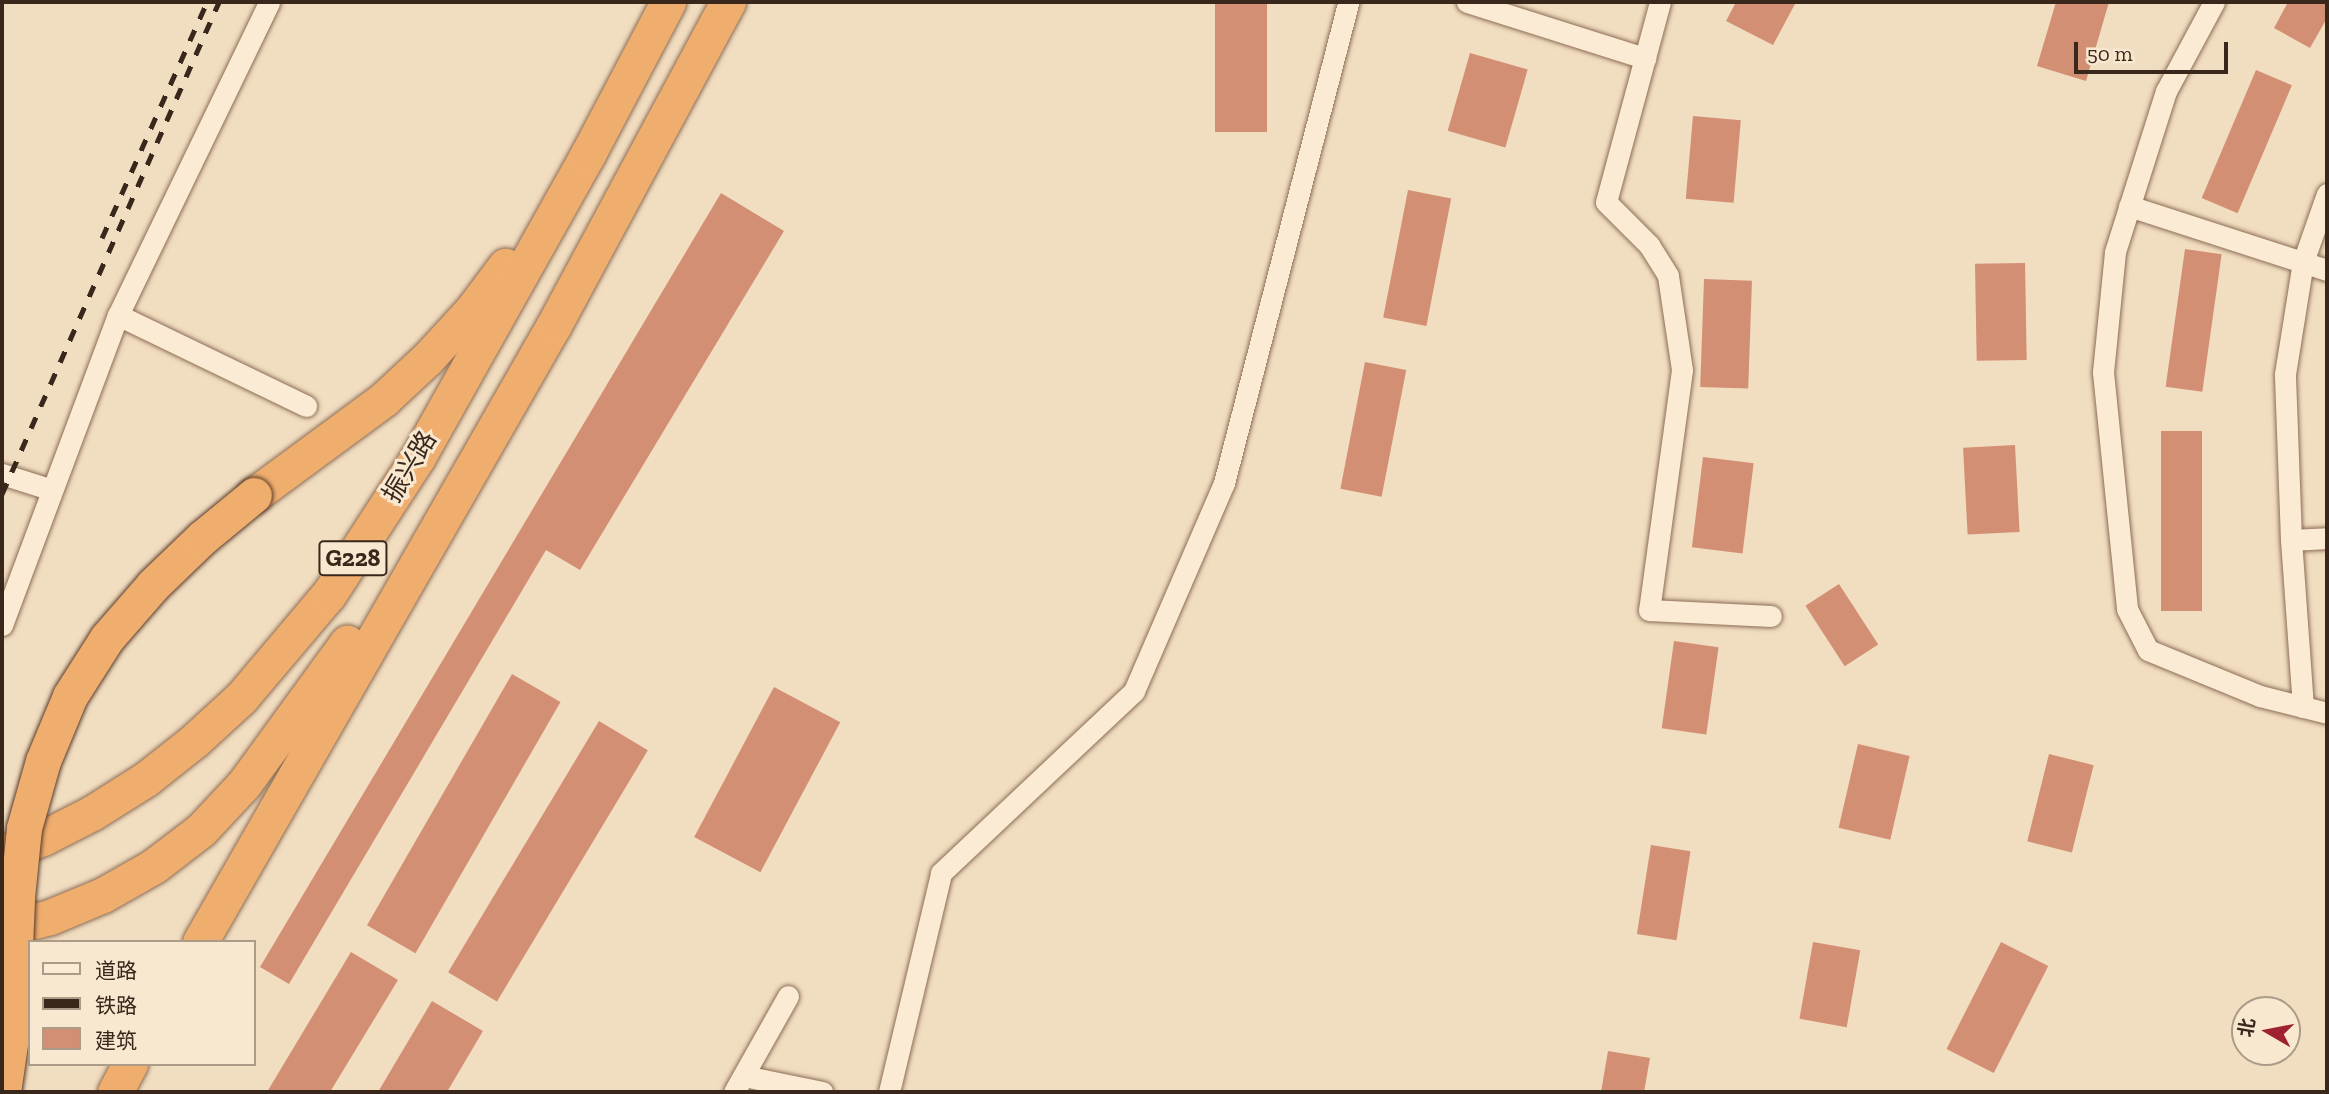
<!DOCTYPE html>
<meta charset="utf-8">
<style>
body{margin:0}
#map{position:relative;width:2329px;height:1094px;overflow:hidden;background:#f1ddc0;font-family:"Zilla Slab","Noto Sans SC",serif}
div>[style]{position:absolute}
.building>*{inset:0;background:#d38f73;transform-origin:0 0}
.roads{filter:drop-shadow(0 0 2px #8c6d56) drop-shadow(0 0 2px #8c6d56)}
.minor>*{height:21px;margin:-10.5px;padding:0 10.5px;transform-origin:10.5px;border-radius:10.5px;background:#fbebd4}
.trunk>*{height:35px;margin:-17.5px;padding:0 17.5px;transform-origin:17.5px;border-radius:17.5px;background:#f0ae6e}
.rail>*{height:5px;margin-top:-2.5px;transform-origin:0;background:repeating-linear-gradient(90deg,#3a271c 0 12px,transparent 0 24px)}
.bridges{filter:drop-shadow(0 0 2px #593b2b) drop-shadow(0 0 2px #593b2b)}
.trunk-bridge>*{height:35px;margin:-17.5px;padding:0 17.5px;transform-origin:17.5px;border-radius:17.5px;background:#f0ae6e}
span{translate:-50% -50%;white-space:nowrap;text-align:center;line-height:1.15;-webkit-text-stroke:6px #f8e8d0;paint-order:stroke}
.shield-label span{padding:2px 5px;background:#f8e8d0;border:2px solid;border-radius:5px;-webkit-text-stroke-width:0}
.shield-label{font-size:24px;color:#3a271c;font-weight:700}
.street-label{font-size:26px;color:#3a271c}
.frame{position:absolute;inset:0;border:4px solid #3a271c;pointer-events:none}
.legend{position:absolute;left:28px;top:940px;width:228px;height:126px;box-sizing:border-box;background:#f8e8d0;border:2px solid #ac9b88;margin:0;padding:9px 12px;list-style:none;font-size:21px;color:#3a271c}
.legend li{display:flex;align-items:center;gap:14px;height:35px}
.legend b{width:35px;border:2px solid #ac9b88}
.north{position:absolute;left:2231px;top:996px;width:70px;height:70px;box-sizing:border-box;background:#f8e8d0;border:2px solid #ac9b88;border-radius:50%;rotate:280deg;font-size:19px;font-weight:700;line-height:28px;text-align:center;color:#3a271c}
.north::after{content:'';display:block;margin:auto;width:24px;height:32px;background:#a02131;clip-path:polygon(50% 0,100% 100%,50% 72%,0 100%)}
.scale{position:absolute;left:2074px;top:42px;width:154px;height:32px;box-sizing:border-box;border:4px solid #3a271c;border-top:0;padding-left:9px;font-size:21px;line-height:24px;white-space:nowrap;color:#3a271c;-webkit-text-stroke:5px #f8e8d0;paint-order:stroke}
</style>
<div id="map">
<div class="building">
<div style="left:1215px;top:2px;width:52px;height:130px"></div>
<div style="clip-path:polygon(1736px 2px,1796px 2px,1773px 45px,1726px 21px)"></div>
<div style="clip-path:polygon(2056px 2px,2109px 2px,2086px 81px,2037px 66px)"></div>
<div style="clip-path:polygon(2288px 2px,2327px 2px,2327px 18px,2310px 48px,2274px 28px)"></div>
<div style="left:1470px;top:53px;width:60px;height:81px;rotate:16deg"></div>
<div style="left:2256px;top:70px;width:39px;height:139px;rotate:23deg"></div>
<div style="left:1693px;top:116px;width:48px;height:83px;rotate:5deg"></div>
<div style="left:1408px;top:190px;width:44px;height:130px;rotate:11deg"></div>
<div style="clip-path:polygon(721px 193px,784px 231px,580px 570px,546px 550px,289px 984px,260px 967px)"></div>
<div style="left:2185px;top:249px;width:37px;height:139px;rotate:8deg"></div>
<div style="left:2025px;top:263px;width:97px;height:50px;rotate:89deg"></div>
<div style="left:1704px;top:279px;width:48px;height:108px;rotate:2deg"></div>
<div style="left:1365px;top:362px;width:42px;height:129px;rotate:11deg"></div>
<div style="left:2161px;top:431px;width:41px;height:180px"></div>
<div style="left:2015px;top:445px;width:87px;height:52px;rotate:87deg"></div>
<div style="left:1703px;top:457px;width:51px;height:91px;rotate:7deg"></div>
<div style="left:1839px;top:584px;width:72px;height:40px;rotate:57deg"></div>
<div style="left:1674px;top:641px;width:45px;height:88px;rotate:8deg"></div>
<div style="left:512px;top:674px;width:56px;height:290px;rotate:30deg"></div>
<div style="left:774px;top:687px;width:75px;height:170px;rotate:28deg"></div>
<div style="left:599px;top:721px;width:57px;height:293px;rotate:31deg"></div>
<div style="left:1858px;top:744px;width:53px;height:86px;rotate:13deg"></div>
<div style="left:2049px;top:754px;width:46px;height:90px;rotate:14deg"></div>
<div style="left:1651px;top:845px;width:40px;height:90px;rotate:9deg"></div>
<div style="left:1813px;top:942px;width:48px;height:78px;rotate:10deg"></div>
<div style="left:2001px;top:942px;width:53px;height:120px;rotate:27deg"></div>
<div style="clip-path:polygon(351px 952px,398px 980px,330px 1092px,267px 1092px)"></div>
<div style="clip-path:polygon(432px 1001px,483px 1031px,447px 1092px,378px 1092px)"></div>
<div style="clip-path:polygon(1608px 1051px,1650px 1058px,1644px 1092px,1601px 1092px)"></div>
</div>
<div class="roads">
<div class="minor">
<div style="left:1467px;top:2px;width:187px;rotate:17.5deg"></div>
<div style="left:1660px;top:2px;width:207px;rotate:105.1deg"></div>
<div style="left:1606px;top:202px;width:61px;rotate:45deg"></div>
<div style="left:1649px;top:245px;width:36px;rotate:58deg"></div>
<div style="left:1668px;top:276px;width:95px;rotate:81.5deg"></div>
<div style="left:1682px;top:370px;width:242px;rotate:97.8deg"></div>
<div style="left:1649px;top:610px;width:122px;rotate:2.8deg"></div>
<div style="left:2214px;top:2px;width:101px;rotate:118.3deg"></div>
<div style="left:2166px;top:91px;width:169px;rotate:107.6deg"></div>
<div style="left:2115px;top:252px;width:121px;rotate:95.7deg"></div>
<div style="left:2103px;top:372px;width:238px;rotate:84.2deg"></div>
<div style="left:2127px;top:609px;width:46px;rotate:62.9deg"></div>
<div style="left:2148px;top:650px;width:121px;rotate:22.3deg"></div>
<div style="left:2260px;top:696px;width:69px;rotate:14.2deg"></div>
<div style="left:2129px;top:206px;width:208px;rotate:17.9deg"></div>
<div style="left:118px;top:315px;width:209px;rotate:25.8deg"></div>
<div style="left:2px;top:474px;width:52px;rotate:17.7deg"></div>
<div style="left:2291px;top:540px;width:36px;rotate:-3deg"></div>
<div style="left:2px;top:625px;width:331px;rotate:-69.5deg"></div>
<div style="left:118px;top:315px;width:348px;rotate:-64.2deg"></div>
<div style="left:2303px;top:707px;width:167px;rotate:-94.1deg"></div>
<div style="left:2291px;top:540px;width:166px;rotate:-92.1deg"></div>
<div style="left:2285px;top:374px;width:113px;rotate:-80.9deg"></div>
<div style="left:2303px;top:262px;width:72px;rotate:-70.6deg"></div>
<div style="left:744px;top:1076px;width:80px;rotate:11.6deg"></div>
<div style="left:734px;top:1092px;width:110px;rotate:-60.6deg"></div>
<div style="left:889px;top:1092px;width:225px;rotate:-76.6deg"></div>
<div style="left:941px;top:873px;width:265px;rotate:-43.3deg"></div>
<div style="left:1134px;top:691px;width:227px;rotate:-66.6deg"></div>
<div style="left:1224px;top:483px;width:497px;rotate:-75.5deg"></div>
</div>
<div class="trunk">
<div style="left:254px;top:495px;width:162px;rotate:-36.4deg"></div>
<div style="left:384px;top:399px;width:60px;rotate:-43deg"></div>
<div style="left:428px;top:358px;width:67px;rotate:-47.4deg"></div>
<div style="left:473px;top:309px;width:54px;rotate:-53.3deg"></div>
<div style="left:2px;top:853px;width:44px;rotate:-20.1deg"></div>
<div style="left:43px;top:838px;width:55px;rotate:-27deg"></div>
<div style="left:92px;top:813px;width:64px;rotate:-32.2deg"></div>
<div style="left:146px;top:779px;width:61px;rotate:-38.4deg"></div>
<div style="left:194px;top:741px;width:64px;rotate:-42.5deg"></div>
<div style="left:241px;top:698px;width:136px;rotate:-49.8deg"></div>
<div style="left:329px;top:594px;width:163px;rotate:-57deg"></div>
<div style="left:418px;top:457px;width:347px;rotate:-60.7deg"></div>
<div style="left:588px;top:154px;width:172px;rotate:-62.2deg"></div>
<div style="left:2px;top:929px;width:49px;rotate:-14deg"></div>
<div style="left:50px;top:917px;width:57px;rotate:-22.5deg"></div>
<div style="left:103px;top:895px;width:59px;rotate:-29.6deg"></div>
<div style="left:154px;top:866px;width:59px;rotate:-37.5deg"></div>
<div style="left:201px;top:830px;width:63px;rotate:-46.9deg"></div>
<div style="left:244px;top:784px;width:175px;rotate:-53.9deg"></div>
<div style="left:200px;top:942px;width:711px;rotate:-60.16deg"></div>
<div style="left:554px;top:325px;width:367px;rotate:-61.7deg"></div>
<div style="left:115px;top:1092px;width:32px;rotate:-62deg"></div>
</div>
</div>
<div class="rail">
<div style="left:102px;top:238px;width:258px;rotate:-66deg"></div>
<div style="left:2px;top:494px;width:538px;rotate:-66.2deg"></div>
</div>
<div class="bridges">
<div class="trunk-bridge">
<div style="left:3px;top:1092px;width:56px;rotate:-81.7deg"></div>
<div style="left:11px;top:1037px;width:140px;rotate:-87.5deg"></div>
<div style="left:17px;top:897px;width:69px;rotate:-84.2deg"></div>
<div style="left:24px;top:828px;width:70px;rotate:-74.2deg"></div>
<div style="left:43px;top:761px;width:70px;rotate:-67.4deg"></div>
<div style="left:70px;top:696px;width:69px;rotate:-57.5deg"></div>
<div style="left:107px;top:638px;width:70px;rotate:-49deg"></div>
<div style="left:153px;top:585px;width:69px;rotate:-43.8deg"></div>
<div style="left:203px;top:537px;width:66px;rotate:-39.5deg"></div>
</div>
</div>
<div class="shield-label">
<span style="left:353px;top:558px">G228</span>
</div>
<div class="street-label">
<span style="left:410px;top:467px;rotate:-59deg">振兴路</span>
</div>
<div class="frame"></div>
<ul class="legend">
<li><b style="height:9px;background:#fbebd4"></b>道路</li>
<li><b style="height:9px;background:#3a271c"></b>铁路</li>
<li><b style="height:19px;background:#d38f73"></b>建筑</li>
</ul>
<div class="north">北</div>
<div class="scale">50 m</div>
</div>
